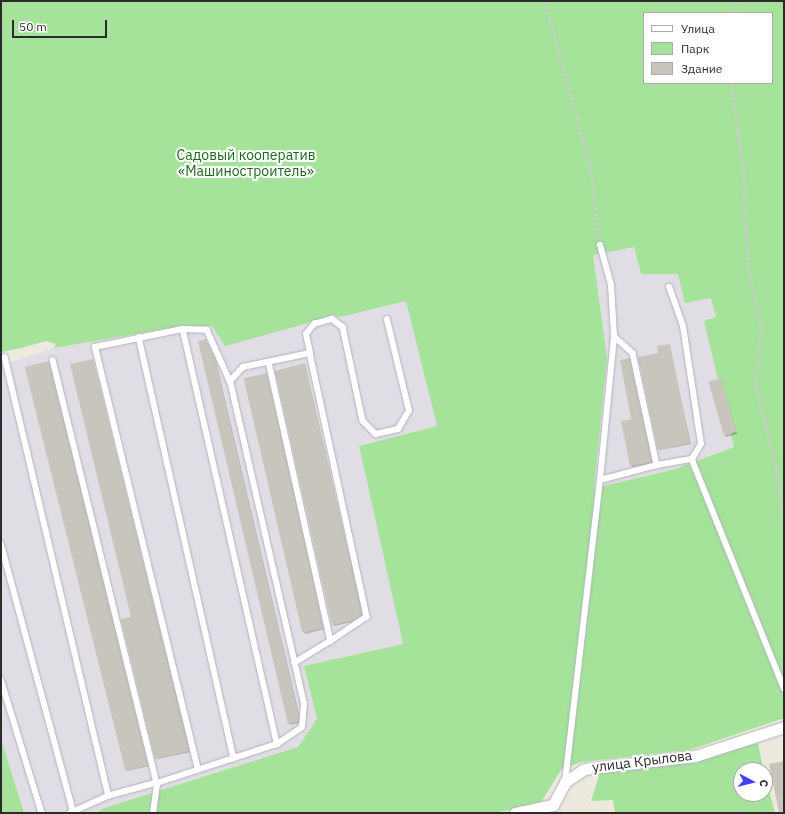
<!DOCTYPE html>
<meta charset="utf-8">
<style>
body{margin:0}
#map{position:relative;width:785px;height:814px;overflow:hidden;background:#ede9dd;font-family:"IBM Plex Sans",sans-serif}
div>[style]{position:absolute}
.industrial>*{inset:0;background:#e1dde5}
.green>*{inset:0;background:#a5e29a}
.shadow>*{inset:0;background:#0003}
.building>*{inset:0;background:#c8c5bd;transform-origin:0 0}
.path>*{height:2.5px;margin-top:-1.25px;transform-origin:0;background:repeating-linear-gradient(90deg,#ccc 0 3px,transparent 0 5px)}
.roads{filter:drop-shadow(0 0 1px #b1b1be) drop-shadow(0 0 1px #b1b1be)}
.service>*{height:5.5px;margin:-2.75px;padding:0 2.75px;transform-origin:2.75px;border-radius:2.75px;background:#fff}
.minor>*{height:11px;margin:-5.5px;padding:0 5.5px;transform-origin:5.5px;border-radius:5.5px;background:#fff}
span{translate:-50% -50%;white-space:nowrap;text-align:center;line-height:1.15;-webkit-text-stroke:4px #fff;paint-order:stroke}
.park-label{font-size:14px;color:#1c681b}
.street-label{font-size:14px;color:#2b2b2b}
.frame{position:absolute;inset:0;border:2px solid #2b2b2b;pointer-events:none}
.legend{position:absolute;left:643px;top:12px;width:130px;height:72px;box-sizing:border-box;background:#fff;border:1px solid #aaa;margin:0;padding:5px 7px;list-style:none;font-size:12px;color:#2b2b2b}
.legend li{display:flex;align-items:center;gap:8px;height:20px}
.legend b{width:20px;border:1px solid #aaa}
.north{position:absolute;left:733px;top:762px;width:40px;height:40px;box-sizing:border-box;background:#fff;border:1px solid #aaa;border-radius:50%;rotate:97deg;font-size:11px;font-weight:700;line-height:16px;text-align:center;color:#2b2b2b}
.north::after{content:'';display:block;margin:auto;width:14px;height:18px;background:#413ff8;clip-path:polygon(50% 0,100% 100%,50% 72%,0 100%)}
.scale{position:absolute;left:12px;top:20px;width:95px;height:18px;box-sizing:border-box;border:2px solid #2b2b2b;border-top:0;padding-left:5px;font-size:12px;line-height:14px;white-space:nowrap;color:#2b2b2b;-webkit-text-stroke:3px #fff;paint-order:stroke}
</style>
<div id="map">
<div class="industrial">
<div style="clip-path:polygon(634px 247px,641px 274px,678px 274px,711px 298px,716px 317px,704px 321px,734px 447px,672px 470px,594px 488px,607px 357px,593px 255px)"></div>
<div style="clip-path:polygon(406px 301px,437px 426px,359px 446px,403px 644px,304px 666px,317px 719px,298px 747px,104px 808px,96px 813px,24px 813px,1px 739px,1px 364px,15px 361px,54px 348px,181px 326px,212px 326px,333px 316px,340px 317px)"></div>
</div>
<div class="green">
<div style="clip-path:polygon(evenodd,1px 1px,784px 1px,784px 718px,689px 750px,581px 762px,561px 770px,540px 804px,495px 813px,96px 813px,104px 808px,298px 747px,317px 719px,304px 666px,403px 644px,359px 446px,437px 426px,406px 301px,340px 317px,333px 316px,225px 346px,212px 326px,181px 326px,54px 348px,56px 344px,46px 341px,21px 348px,1px 352px,1px 1px,644px 13px,772px 13px,772px 83px,644px 83px,644px 13px,1px 1px,634px 247px,641px 274px,678px 274px,685px 303px,711px 298px,716px 317px,704px 321px,734px 447px,672px 470px,594px 488px,607px 357px,593px 255px,634px 247px)"></div>
<div style="clip-path:polygon(1px 739px,24px 813px,1px 813px)"></div>
<div style="clip-path:polygon(758px 743px,762px 764px,738px 770px,741px 779px,741px 794px,765px 794px,765px 776px,775px 813px,615px 813px,613px 800px,591px 801px,600px 772px,686px 763px)"></div>
</div>
<div class="shadow">
<div style="clip-path:polygon(206px 340px,216px 361px,300px 718px,299px 723px,290px 725px,199px 342px)"></div>
<div style="clip-path:polygon(669px 345px,691px 444px,660px 450px,659px 353px)"></div>
<div style="clip-path:polygon(629px 359px,653px 463px,632px 467px,632px 420px)"></div>
<div style="clip-path:polygon(93px 360px,190px 752px,158px 759px,132px 618px)"></div>
<div style="clip-path:polygon(49px 362px,149px 766px,127px 771px,126px 770px)"></div>
<div style="clip-path:polygon(305px 364px,363px 616px,356px 621px,334px 626px,277px 372px)"></div>
<div style="clip-path:polygon(267px 374px,324px 629px,305px 634px,304px 632px)"></div>
<div style="clip-path:polygon(721px 379px,737px 434px,726px 437px,725px 435px)"></div>
</div>
<div class="building">
<div style="clip-path:polygon(206px 339px,215px 359px,299px 716px,298px 722px,288px 724px,198px 341px)"></div>
<div style="clip-path:polygon(670px 344px,690px 443px,658px 450px,638px 357px,658px 353px,657px 346px)"></div>
<div style="clip-path:polygon(630px 358px,652px 462px,630px 466px,621px 421px,631px 419px,620px 360px)"></div>
<div style="clip-path:polygon(93px 359px,189px 751px,155px 759px,121px 619px,131px 617px,70px 364px)"></div>
<div style="left:49px;top:361px;width:416px;height:25px;rotate:76deg"></div>
<div style="clip-path:polygon(305px 363px,362px 615px,355px 620px,332px 625px,275px 371px)"></div>
<div style="left:267px;top:373px;width:261px;height:24px;rotate:77deg"></div>
<div style="left:721px;top:378px;width:56px;height:13px;rotate:74deg"></div>
<div style="clip-path:polygon(784px 761px,784px 811px,779px 812px,769px 764px)"></div>
</div>
<div class="path">
<div style="left:545px;top:1px;width:178px;rotate:74.7deg"></div>
<div style="left:592px;top:173px;width:65px;rotate:83.9deg"></div>
<div style="left:735px;top:13px;width:12px;rotate:-85deg"></div>
<div style="left:732px;top:83px;width:91px;rotate:82.4deg"></div>
<div style="left:744px;top:173px;width:93px;rotate:87.5deg"></div>
<div style="left:748px;top:266px;width:65px;rotate:77.5deg"></div>
<div style="left:762px;top:329px;width:57px;rotate:96deg"></div>
<div style="left:756px;top:386px;width:85px;rotate:75.6deg"></div>
<div style="left:777px;top:468px;width:55px;rotate:82.7deg"></div>
</div>
<div class="roads">
<div class="service">
<div style="left:183px;top:329px;width:426px;rotate:77.2deg"></div>
<div style="left:614px;top:336px;width:25px;rotate:42deg"></div>
<div style="left:633px;top:353px;width:115px;rotate:77.9deg"></div>
<div style="left:139px;top:337px;width:432px;rotate:77.3deg"></div>
<div style="left:310px;top:353px;width:270px;rotate:77.8deg"></div>
<div style="left:367px;top:617px;width:43px;rotate:146.3deg"></div>
<div style="left:5px;top:357px;width:451px;rotate:76.7deg"></div>
<div style="left:53px;top:360px;width:436px;rotate:76.2deg"></div>
<div style="left:157px;top:783px;width:50px;rotate:164.8deg"></div>
<div style="left:109px;top:796px;width:42px;rotate:155.9deg"></div>
<div style="left:269px;top:362px;width:286px;rotate:77.5deg"></div>
<div style="left:331px;top:641px;width:42px;rotate:148.6deg"></div>
<div style="left:692px;top:459px;width:247px;rotate:68.1deg"></div>
<div style="left:600px;top:480px;width:59px;rotate:-14.7deg"></div>
<div style="left:657px;top:465px;width:36px;rotate:-10deg"></div>
<div style="left:692px;top:459px;width:17px;rotate:-59deg"></div>
<div style="left:701px;top:444px;width:119px;rotate:-98.7deg"></div>
<div style="left:683px;top:326px;width:41px;rotate:-109.7deg"></div>
<div style="left:1px;top:543px;width:280px;rotate:74.9deg"></div>
<div style="left:1px;top:679px;width:140px;rotate:73deg"></div>
<div style="left:198px;top:770px;width:435px;rotate:-103.7deg"></div>
<div style="left:95px;top:347px;width:90px;rotate:-11.6deg"></div>
<div style="left:183px;top:329px;width:24px;rotate:2deg"></div>
<div style="left:207px;top:330px;width:56px;rotate:65.7deg"></div>
<div style="left:565px;top:782px;width:304px;rotate:-83.4deg"></div>
<div style="left:600px;top:480px;width:145px;rotate:-84.4deg"></div>
<div style="left:614px;top:336px;width:51px;rotate:-93.4deg"></div>
<div style="left:611px;top:285px;width:41px;rotate:-105.4deg"></div>
<div style="left:153px;top:813px;width:30px;rotate:-82deg"></div>
<div style="left:157px;top:783px;width:126px;rotate:-18deg"></div>
<div style="left:277px;top:744px;width:30px;rotate:-34deg"></div>
<div style="left:302px;top:727px;width:23px;rotate:-85deg"></div>
<div style="left:304px;top:704px;width:331px;rotate:-102.9deg"></div>
<div style="left:230px;top:381px;width:19px;rotate:-47deg"></div>
<div style="left:243px;top:367px;width:68px;rotate:-11.8deg"></div>
<div style="left:310px;top:353px;width:19px;rotate:-102deg"></div>
<div style="left:306px;top:334px;width:13px;rotate:-51deg"></div>
<div style="left:314px;top:324px;width:19px;rotate:-16deg"></div>
<div style="left:332px;top:319px;width:14px;rotate:36deg"></div>
<div style="left:343px;top:327px;width:96px;rotate:78deg"></div>
<div style="left:363px;top:421px;width:18px;rotate:45deg"></div>
<div style="left:376px;top:434px;width:23px;rotate:-13deg"></div>
<div style="left:398px;top:429px;width:21px;rotate:-59deg"></div>
<div style="left:409px;top:411px;width:94px;rotate:-103.6deg"></div>
</div>
<div class="minor">
<div style="left:515px;top:813px;width:39px;rotate:-12deg"></div>
<div style="left:553px;top:805px;width:26px;rotate:-62deg"></div>
<div style="left:565px;top:782px;width:23px;rotate:-34deg"></div>
<div style="left:584px;top:769px;width:112px;rotate:-6.7deg"></div>
<div style="left:695px;top:756px;width:94px;rotate:-18deg"></div>
</div>
</div>
<div class="park-label">
<span style="left:246px;top:163px">Садовый кооператив<br>«Машиностроитель»</span>
</div>
<div class="street-label">
<span style="left:642px;top:761px;rotate:-7deg">улица Крылова</span>
</div>
<div class="frame"></div>
<ul class="legend">
<li><b style="height:5px;background:#fff"></b>Улица</li>
<li><b style="height:11px;background:#a5e29a"></b>Парк</li>
<li><b style="height:11px;background:#c8c5bd"></b>Здание</li>
</ul>
<div class="north">С</div>
<div class="scale">50 m</div>
</div>
